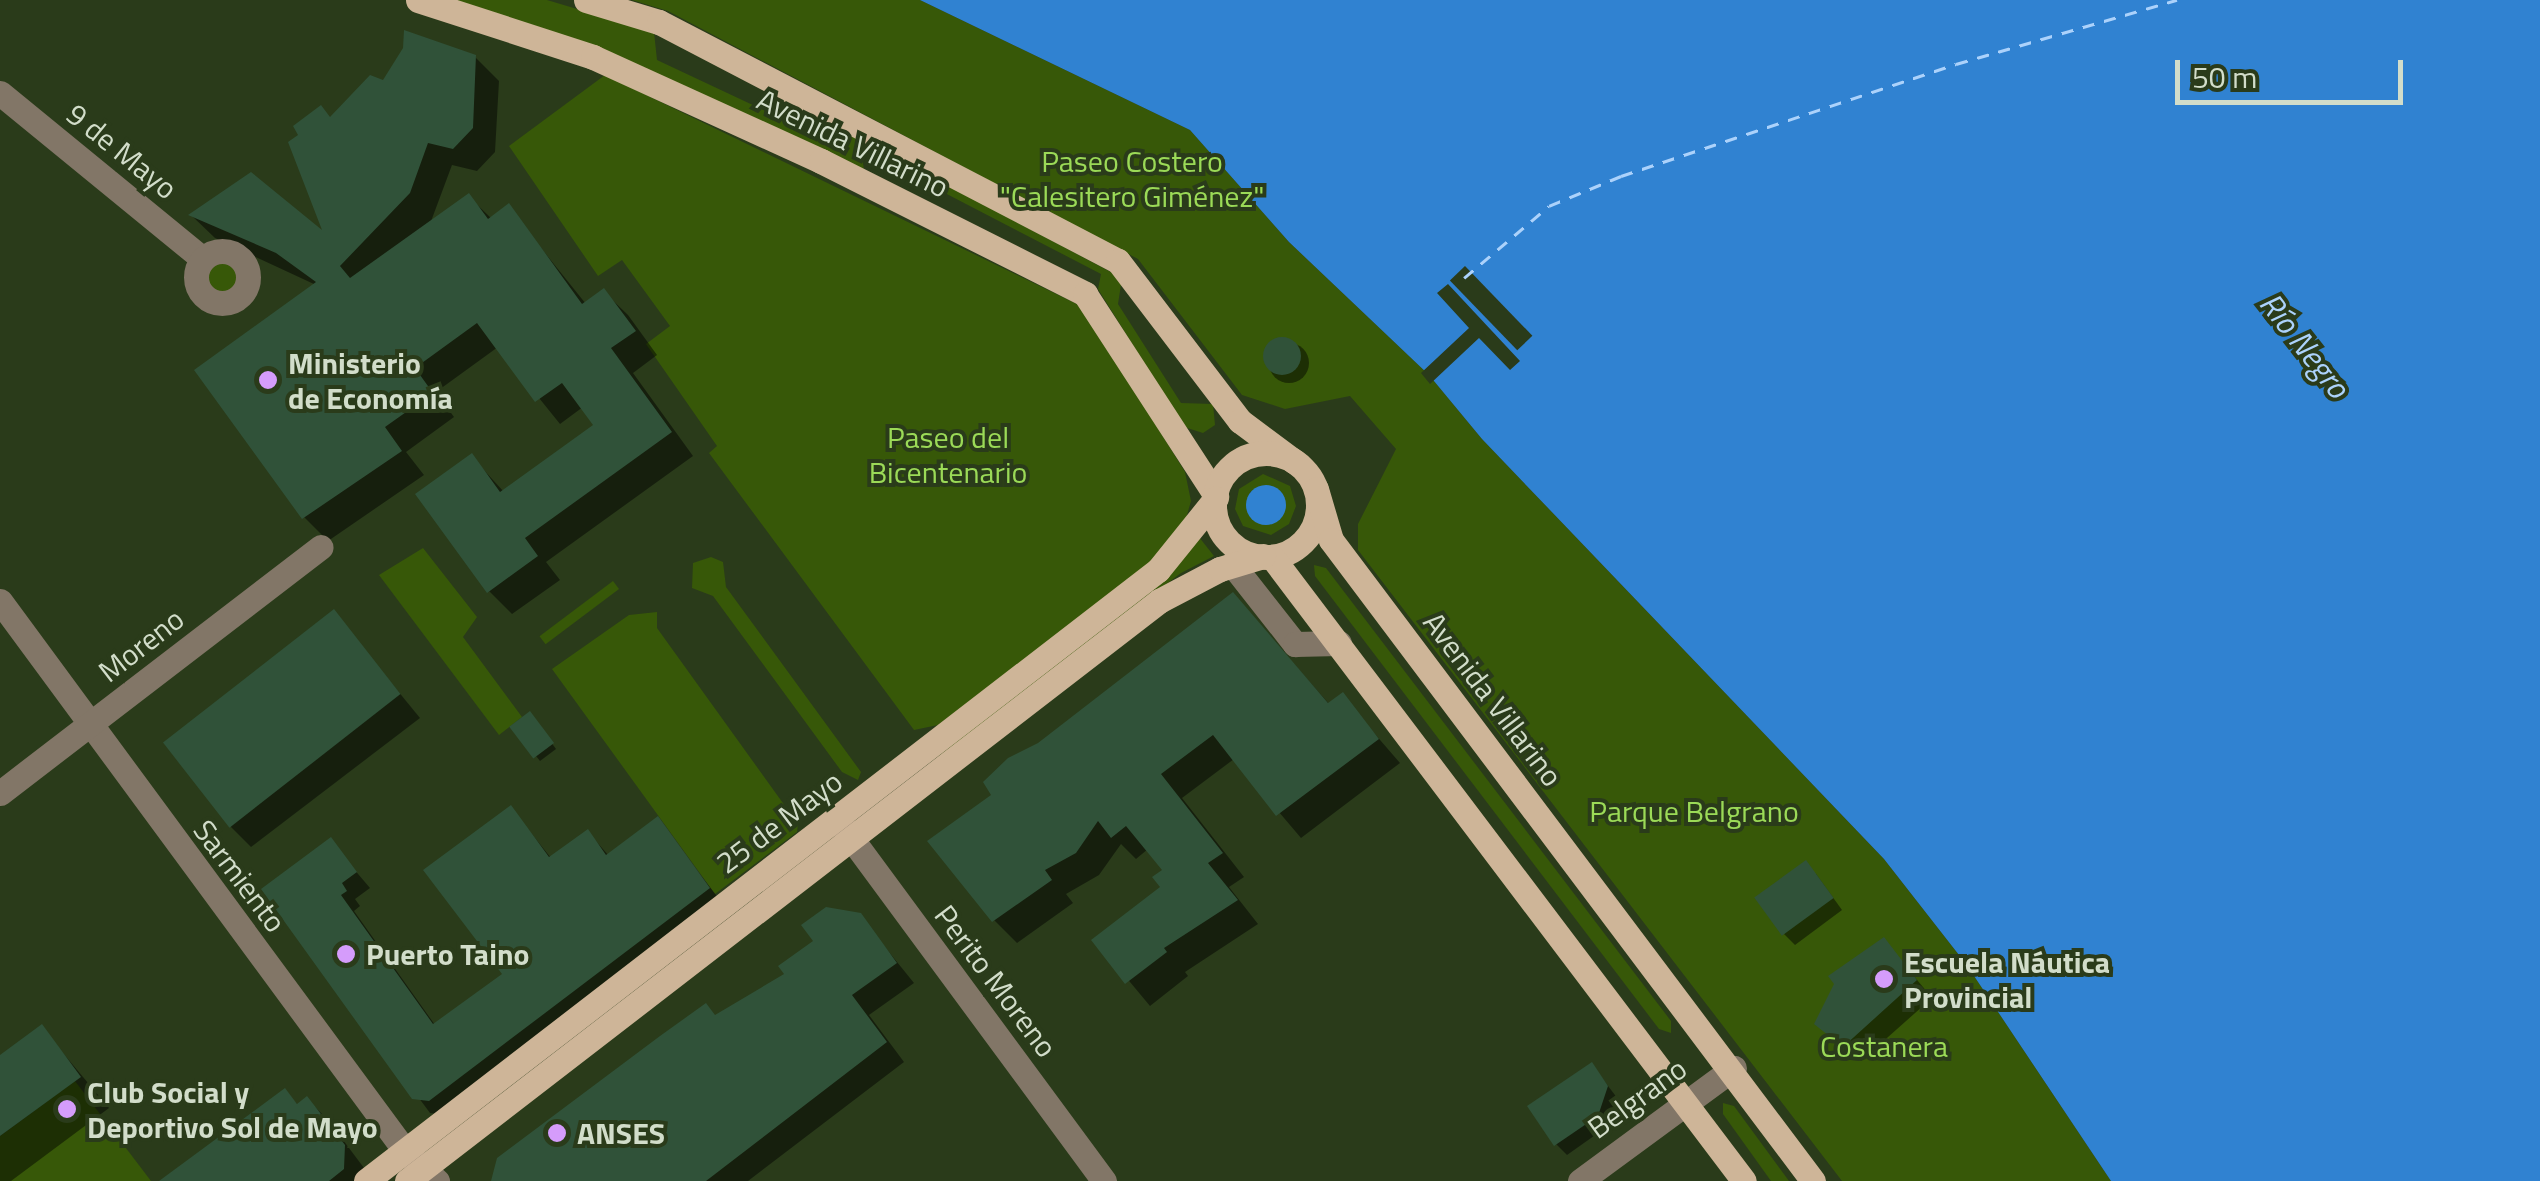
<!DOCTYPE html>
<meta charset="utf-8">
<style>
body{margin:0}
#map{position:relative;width:2540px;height:1181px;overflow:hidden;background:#2a3b1a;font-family:"Titillium Web",sans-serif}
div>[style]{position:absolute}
.green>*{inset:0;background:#375808;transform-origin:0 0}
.round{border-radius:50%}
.water>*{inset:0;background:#3082d1}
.pier>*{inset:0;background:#2a3b1a;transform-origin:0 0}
.shadow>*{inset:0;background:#0007}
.ferry>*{height:2.5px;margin-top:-1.25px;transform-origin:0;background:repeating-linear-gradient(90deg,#acd2fb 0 12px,transparent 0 22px)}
.building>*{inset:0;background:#305239;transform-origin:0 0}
.minor>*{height:25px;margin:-12.5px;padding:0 12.5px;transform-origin:12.5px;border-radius:12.5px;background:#827667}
.minor>.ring{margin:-12.5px;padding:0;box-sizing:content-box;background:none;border:25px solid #827667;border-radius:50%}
.major>*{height:25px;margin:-12.5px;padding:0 12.5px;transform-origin:12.5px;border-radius:12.5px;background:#ceb598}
.major>.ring{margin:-12.5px;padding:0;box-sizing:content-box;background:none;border:25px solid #ceb598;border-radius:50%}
.dots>*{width:28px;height:28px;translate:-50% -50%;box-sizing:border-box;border:5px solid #2a3b1a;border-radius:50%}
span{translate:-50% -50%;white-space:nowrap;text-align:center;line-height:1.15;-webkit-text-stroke:8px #2a3b1a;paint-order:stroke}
.street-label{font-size:30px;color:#d2ddca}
.park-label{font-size:30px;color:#9bda57}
.poi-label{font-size:30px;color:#d2ddca;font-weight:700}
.left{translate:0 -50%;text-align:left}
.water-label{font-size:32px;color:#acd2fb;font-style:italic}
.scale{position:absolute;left:2175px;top:60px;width:228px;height:45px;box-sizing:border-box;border:5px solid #d2ddca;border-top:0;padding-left:12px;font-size:30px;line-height:35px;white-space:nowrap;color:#d2ddca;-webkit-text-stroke:8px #2a3b1a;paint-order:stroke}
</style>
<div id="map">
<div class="green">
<div style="clip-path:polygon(455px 0,547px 0,654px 32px,657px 60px,821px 137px,821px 118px,1122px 278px,1118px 304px,1181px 403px,1213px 404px,1215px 425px,1203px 433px,1184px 427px,1098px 289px,1101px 274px,862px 150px,864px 172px)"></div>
<div style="clip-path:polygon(632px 0,920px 0,1190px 130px,1289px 242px,1429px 375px,1482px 439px,1884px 859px,1966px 964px,2111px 1181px,1842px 1181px,1358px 550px,1358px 524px,1396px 449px,1350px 396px,1285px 409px,1242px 395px,1138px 259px,668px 11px)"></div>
<div style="clip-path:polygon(605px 75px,1083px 307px,1185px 472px,1191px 501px,1183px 529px,1161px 555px,938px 725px,914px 730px,709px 453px,717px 446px,646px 344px,670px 326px,622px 260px,598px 276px,509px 146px)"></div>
<div class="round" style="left:204px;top:259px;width:36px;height:36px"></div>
<div style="clip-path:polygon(evenodd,1263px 474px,1290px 486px,1296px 506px,1289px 524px,1271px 535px,1243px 526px,1235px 509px,1239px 489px,1263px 474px,1268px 486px,1279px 491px,1247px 511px,1250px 492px,1268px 486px)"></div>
<div style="clip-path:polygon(1199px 537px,1214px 556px,1181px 573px,926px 767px)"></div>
<div style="clip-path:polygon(423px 548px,477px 617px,463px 637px,522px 717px,499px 735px,379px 575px)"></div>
<div style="clip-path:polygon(711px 557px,723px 562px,726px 587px,861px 772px,858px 780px,842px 772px,713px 596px,692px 588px,693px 563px)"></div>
<div style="clip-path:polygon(1314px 565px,1326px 568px,1671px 1021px,1671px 1033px,1659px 1029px,1315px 576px)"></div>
<div style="left:613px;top:581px;width:10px;height:92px;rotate:53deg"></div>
<div style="clip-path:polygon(657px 612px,657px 628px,798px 824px,797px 832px,715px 894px,552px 669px,629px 615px)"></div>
<div style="clip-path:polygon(75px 1081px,151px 1181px,0 1181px,0 1136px)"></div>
<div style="clip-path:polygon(1723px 1103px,1734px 1106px,1789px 1181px,1771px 1181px,1723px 1114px)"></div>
</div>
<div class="water">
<div style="clip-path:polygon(920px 0,2540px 0,2540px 1181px,2111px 1181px,1966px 964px,1884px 859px,1482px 439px,1429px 375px,1289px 242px,1190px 130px)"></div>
<div class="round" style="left:1246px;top:485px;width:40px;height:40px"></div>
</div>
<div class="pier">
<div style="left:1465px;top:266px;width:97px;height:21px;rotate:46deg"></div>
<div style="clip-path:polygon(1448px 284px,1520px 361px,1510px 370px,1479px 338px,1430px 384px,1421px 373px,1469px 328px,1437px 293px)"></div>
</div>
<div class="shadow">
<div style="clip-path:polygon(475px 57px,499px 81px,495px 152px,477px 171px,452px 165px,430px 224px,469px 197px,492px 219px,508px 207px,586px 304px,604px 292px,628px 315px,657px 355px,633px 373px,693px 456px,546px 562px,560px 580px,512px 614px,489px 591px,471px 456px,504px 492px,597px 426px,583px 407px,560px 424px,498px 347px,436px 392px,454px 417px,406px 452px,424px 475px,328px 541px,304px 517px,316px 285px,215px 238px,192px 216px,328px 239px,331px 119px,384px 83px)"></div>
<div class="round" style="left:1269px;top:343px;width:40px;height:40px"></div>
<div style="clip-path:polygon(1233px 595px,1330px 705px,1342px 696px,1400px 763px,1301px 838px,1234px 759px,1182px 798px,1244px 877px,1229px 887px,1258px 924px,1185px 972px,1188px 976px,1150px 1006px,1095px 940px,1164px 887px,1166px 870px,1148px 849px,1136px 859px,1121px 844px,1099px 875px,1066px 894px,1073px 903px,1017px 943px,994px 920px,995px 795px,1040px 745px)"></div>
<div style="clip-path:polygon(334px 613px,420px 718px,251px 847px,229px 825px)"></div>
<div style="clip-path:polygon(534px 719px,556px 749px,540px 761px,513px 727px)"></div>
<div style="clip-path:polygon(511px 808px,551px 858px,588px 832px,609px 856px,657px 819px,723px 904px,445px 1115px,430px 1113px,264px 889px,330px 841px,370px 888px,355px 899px,360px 906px,354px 911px,435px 1025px,506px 975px)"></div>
<div style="clip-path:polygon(1816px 874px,1842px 910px,1795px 945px,1784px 934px)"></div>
<div style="clip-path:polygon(859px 915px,914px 983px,869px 1015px,904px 1062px,748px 1181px,494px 1181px,716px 1017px,788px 975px)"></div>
<div style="clip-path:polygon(1884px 940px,1932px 998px,1861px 1061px,1817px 1023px)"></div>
<div style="clip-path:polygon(42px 1028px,109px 1108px,11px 1181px,0 1181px,0 1058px)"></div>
<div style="clip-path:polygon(1592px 1065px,1618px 1099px,1608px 1126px,1567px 1155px,1556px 1144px)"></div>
<div style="clip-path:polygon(284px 1091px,299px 1106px,307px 1099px,328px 1120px,364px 1168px,364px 1181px,163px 1181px)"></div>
</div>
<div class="ferry">
<div style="left:1464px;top:278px;width:111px;rotate:-40.3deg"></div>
<div style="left:1549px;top:206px;width:78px;rotate:-22.6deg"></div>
<div style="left:1621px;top:176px;width:353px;rotate:-18.5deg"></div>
<div style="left:1956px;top:64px;width:230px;rotate:-16.2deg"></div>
</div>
<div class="building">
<div style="clip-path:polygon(404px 30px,476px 55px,473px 128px,453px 149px,428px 143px,410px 193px,340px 266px,350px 278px,469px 193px,488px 219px,509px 203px,582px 304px,604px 288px,636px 331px,611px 348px,672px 432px,525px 538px,538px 556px,487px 593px,415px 494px,472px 453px,500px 492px,593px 425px,562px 383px,535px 402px,477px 323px,415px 368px,433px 393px,385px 427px,402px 451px,302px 519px,194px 370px,316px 282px,276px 253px,188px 215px,251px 172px,322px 230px,288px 142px,298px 135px,293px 126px,321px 105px,330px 117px,370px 75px,383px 80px,403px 48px)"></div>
<div class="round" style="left:1263px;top:337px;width:38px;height:38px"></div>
<div style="clip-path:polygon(1233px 592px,1328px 703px,1343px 692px,1379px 739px,1276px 816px,1213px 735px,1161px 774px,1223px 853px,1208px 863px,1238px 900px,1164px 948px,1167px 952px,1125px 984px,1091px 940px,1160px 887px,1152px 877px,1162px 870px,1126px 826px,1111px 838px,1098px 821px,1076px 853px,1045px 870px,1052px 880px,992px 922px,927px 841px,991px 795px,983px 782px,1008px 758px,1038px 743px)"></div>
<div style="left:334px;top:609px;width:108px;height:217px;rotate:52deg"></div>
<div style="left:530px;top:711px;width:40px;height:26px;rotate:53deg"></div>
<div style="clip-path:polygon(511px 805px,549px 857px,588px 829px,606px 855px,658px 816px,710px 888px,429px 1101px,412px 1099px,261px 889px,331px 837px,357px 872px,342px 883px,347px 891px,341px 895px,433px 1024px,502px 974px,423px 870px)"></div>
<div style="left:1806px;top:860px;width:47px;height:64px;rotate:54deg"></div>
<div style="clip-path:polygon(826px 907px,861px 913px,897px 963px,852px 995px,887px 1042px,706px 1181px,491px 1181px,497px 1158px,660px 1036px,706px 1003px,715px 1015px,784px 974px,778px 966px,813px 941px,801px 925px)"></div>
<div style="clip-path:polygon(1884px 937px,1917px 980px,1843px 1047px,1814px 1024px,1834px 984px,1828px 976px)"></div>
<div style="clip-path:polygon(42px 1024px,81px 1077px,0 1136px,0 1055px)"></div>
<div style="clip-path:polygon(1592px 1062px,1608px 1086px,1598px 1116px,1554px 1146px,1527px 1106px)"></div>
<div style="clip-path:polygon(285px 1088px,297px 1104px,307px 1096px,345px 1145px,344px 1169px,329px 1181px,159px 1181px)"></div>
</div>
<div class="minor">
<div style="left:0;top:93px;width:262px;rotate:39.3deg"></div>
<div class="ring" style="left:196px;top:251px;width:27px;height:27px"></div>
<div style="left:1232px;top:564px;width:102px;rotate:51.8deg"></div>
<div style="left:1295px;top:644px;width:44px;rotate:-1.3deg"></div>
<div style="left:0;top:601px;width:683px;rotate:53.63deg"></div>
<div style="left:405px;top:1151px;width:44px;rotate:43.2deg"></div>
<div style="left:0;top:793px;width:404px;rotate:-37.5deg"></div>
<div style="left:840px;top:823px;width:445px;rotate:53.6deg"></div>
<div style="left:1580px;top:1181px;width:191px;rotate:-36.3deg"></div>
</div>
<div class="major">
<div style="left:418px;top:0;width:184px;rotate:18deg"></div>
<div style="left:593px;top:57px;width:251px;rotate:24.5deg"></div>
<div style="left:821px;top:161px;width:296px;rotate:26.7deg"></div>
<div style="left:1085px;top:294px;width:241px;rotate:57deg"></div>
<div style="left:586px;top:0;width:76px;rotate:16.8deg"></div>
<div style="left:659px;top:22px;width:517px;rotate:27.51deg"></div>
<div style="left:1118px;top:261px;width:201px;rotate:52.7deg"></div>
<div style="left:1240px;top:421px;width:69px;rotate:36.7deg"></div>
<div class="ring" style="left:1214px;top:453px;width:79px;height:79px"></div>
<div style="left:1316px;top:489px;width:53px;rotate:73.6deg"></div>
<div style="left:1331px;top:540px;width:802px;rotate:53.06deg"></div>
<div style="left:1272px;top:557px;width:782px;rotate:52.9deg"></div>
<div style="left:366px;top:1181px;width:1000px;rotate:-37.65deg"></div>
<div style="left:1158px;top:570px;width:92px;rotate:-51.1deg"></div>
<div style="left:407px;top:1181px;width:950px;rotate:-37.64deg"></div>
<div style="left:1159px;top:601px;width:69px;rotate:-27.7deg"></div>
<div style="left:1220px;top:569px;width:45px;rotate:-16.8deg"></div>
</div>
<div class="dots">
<div style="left:268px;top:380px;background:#d59cfb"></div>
<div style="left:346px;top:954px;background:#d59cfb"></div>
<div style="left:1884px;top:979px;background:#d59cfb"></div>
<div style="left:67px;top:1109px;background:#d59cfb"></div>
<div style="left:557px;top:1133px;background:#d59cfb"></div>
</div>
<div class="street-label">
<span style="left:853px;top:143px;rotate:26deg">Avenida Villarino</span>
<span style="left:122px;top:151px;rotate:39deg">9 de Mayo</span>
<span style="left:141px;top:645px;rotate:-38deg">Moreno</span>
<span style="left:1493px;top:699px;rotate:53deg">Avenida Villarino</span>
<span style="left:779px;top:822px;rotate:-37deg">25 de Mayo</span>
<span style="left:240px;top:876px;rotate:53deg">Sarmiento</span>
<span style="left:996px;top:981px;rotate:53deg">Perito Moreno</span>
<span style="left:1637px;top:1098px;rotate:-36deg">Belgrano</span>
</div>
<div class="park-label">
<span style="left:1132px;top:178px">Paseo Costero<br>"Calesitero Giménez"</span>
<span style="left:948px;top:454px">Paseo del<br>Bicentenario</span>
<span style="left:1694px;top:811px">Parque Belgrano</span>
<span style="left:1884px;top:1046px">Costanera</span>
</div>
<div class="poi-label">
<span class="left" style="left:288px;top:380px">Ministerio<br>de Economía</span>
<span class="left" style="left:366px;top:954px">Puerto Taino</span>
<span class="left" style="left:1904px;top:979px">Escuela Náutica<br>Provincial</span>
<span class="left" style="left:87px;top:1109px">Club Social y<br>Deportivo Sol de Mayo</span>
<span class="left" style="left:577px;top:1133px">ANSES</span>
</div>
<div class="water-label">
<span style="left:2305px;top:345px;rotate:52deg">Río Negro</span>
</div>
<div class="scale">50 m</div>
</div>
